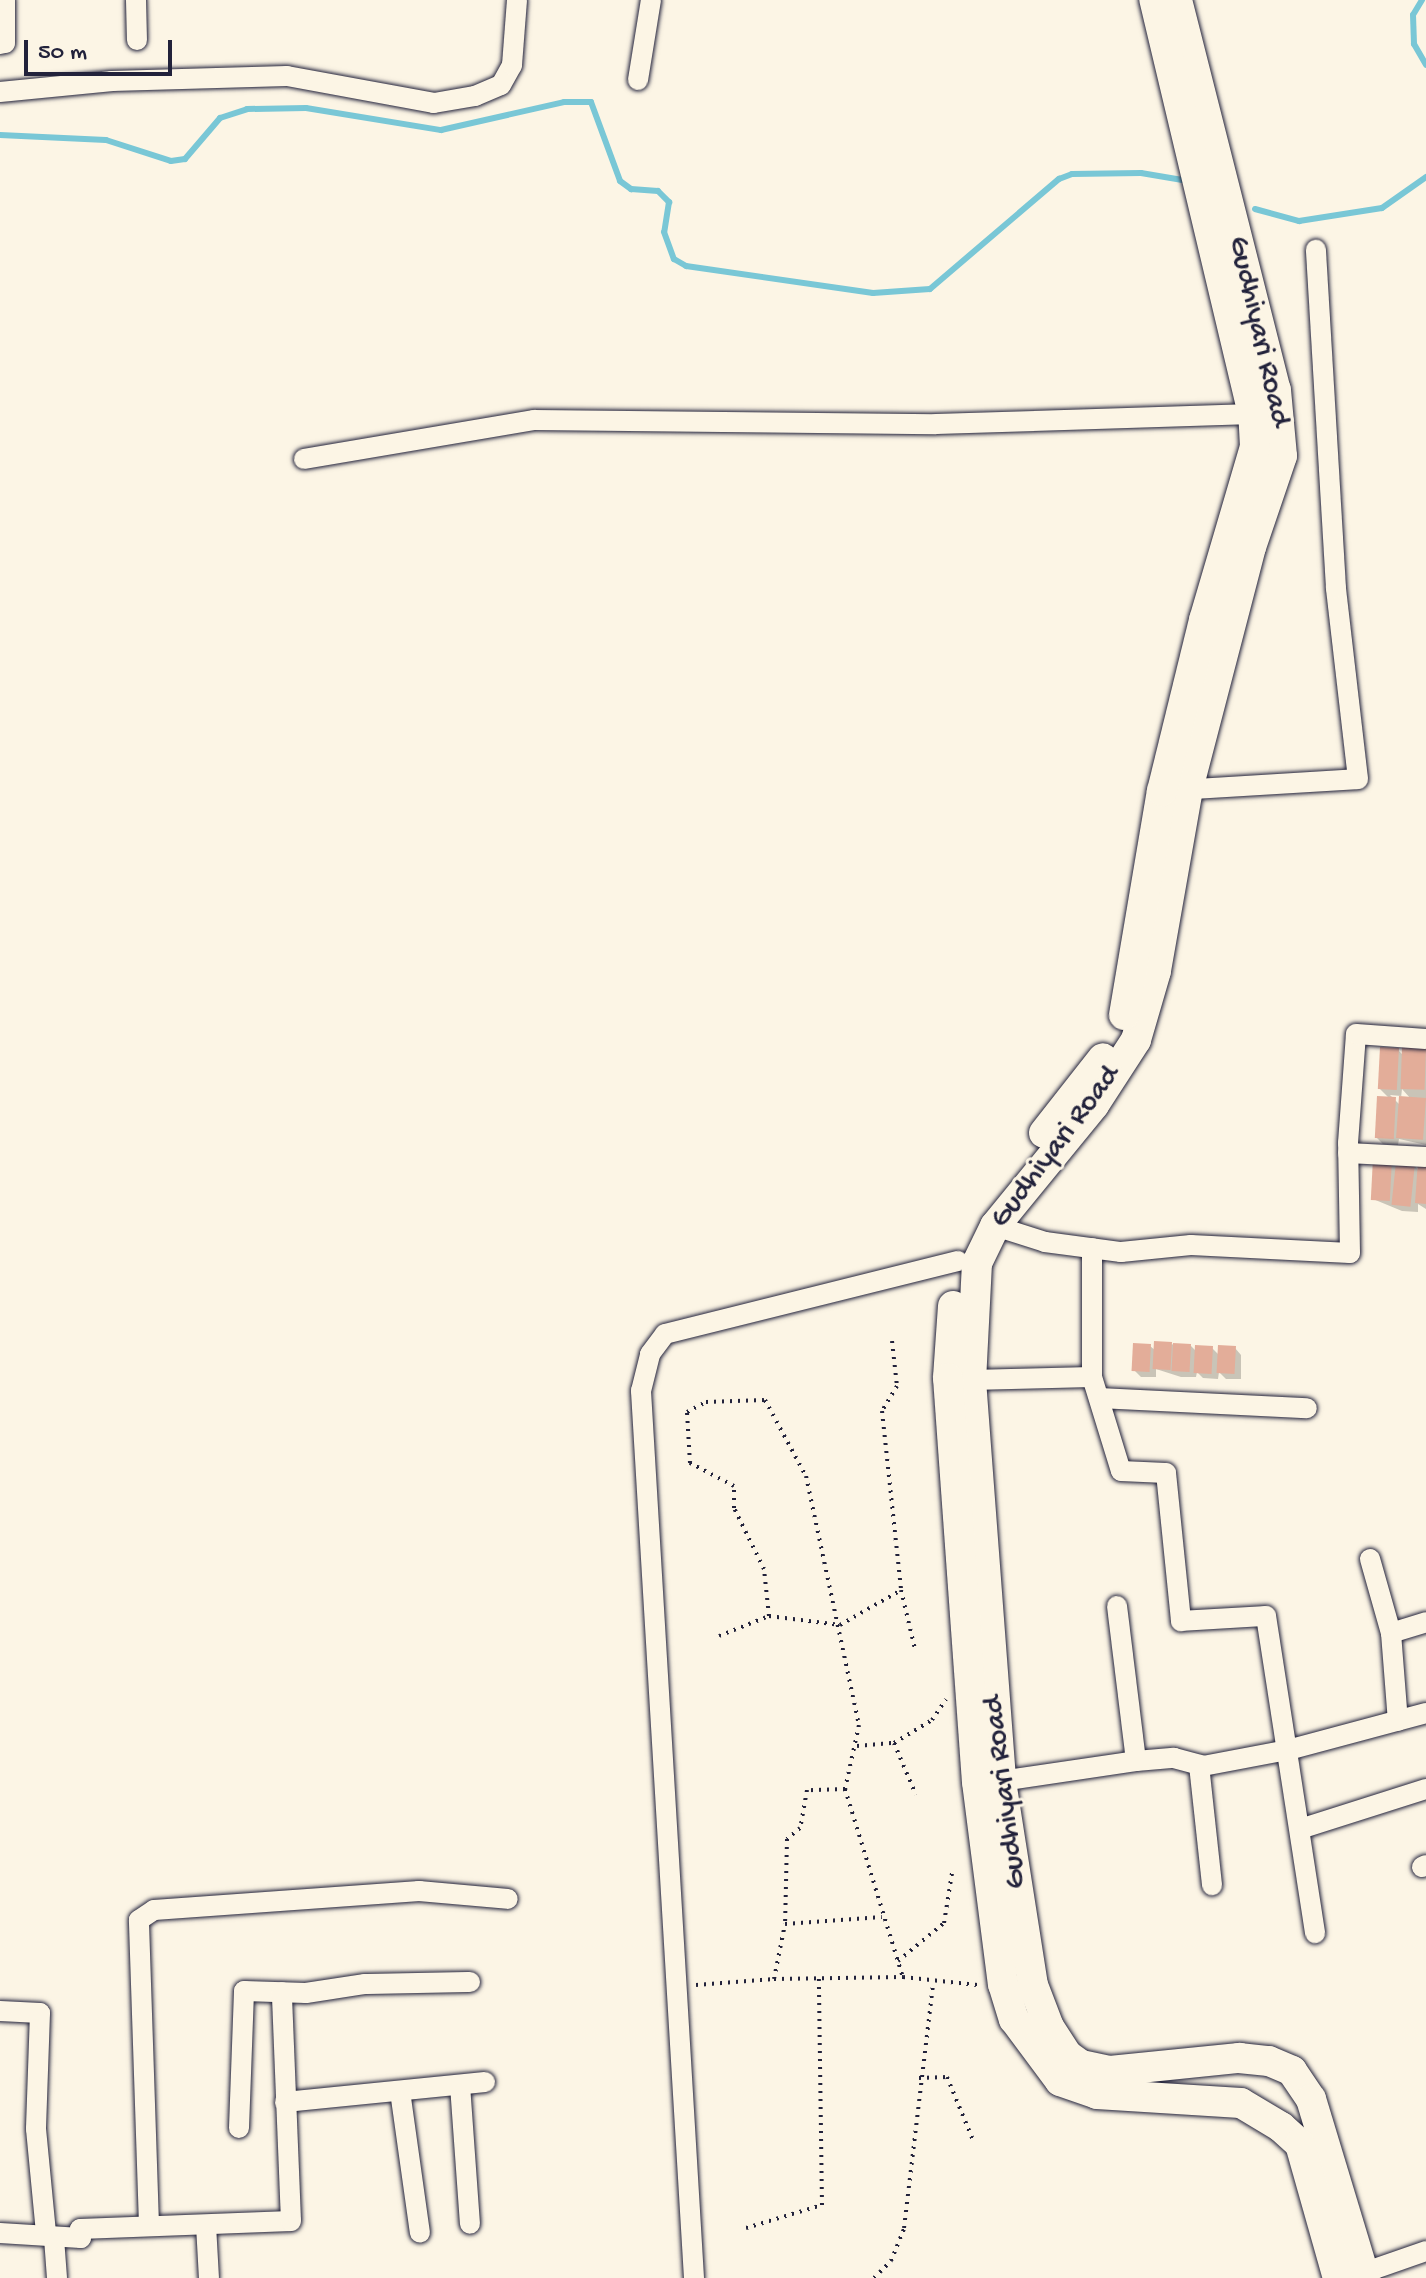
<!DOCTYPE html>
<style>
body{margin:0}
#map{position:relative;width:1426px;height:2278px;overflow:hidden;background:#fcf5e5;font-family:"Gochi Hand",sans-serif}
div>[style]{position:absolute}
.shadow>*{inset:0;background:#0003}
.stream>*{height:6px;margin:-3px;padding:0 3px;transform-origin:3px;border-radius:3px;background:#79c7d6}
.building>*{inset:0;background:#e3ad99;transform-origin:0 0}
.path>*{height:4px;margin-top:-2px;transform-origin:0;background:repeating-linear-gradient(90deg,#22223b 0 2px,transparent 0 8px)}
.roads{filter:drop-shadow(0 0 2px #22223b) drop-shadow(0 0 2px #22223b)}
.street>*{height:20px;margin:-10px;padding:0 10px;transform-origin:10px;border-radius:10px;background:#fcf5e5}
.secondary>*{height:30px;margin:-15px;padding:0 15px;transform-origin:15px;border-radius:15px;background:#fcf5e5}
span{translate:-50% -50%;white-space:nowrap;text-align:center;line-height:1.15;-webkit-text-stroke:6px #fcf5e5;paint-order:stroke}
.street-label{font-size:30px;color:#22223b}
.scale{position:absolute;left:24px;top:40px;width:148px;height:36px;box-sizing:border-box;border:4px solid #22223b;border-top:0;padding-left:10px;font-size:24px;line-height:28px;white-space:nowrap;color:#22223b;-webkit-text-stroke:6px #fcf5e5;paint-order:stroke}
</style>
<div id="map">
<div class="shadow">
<div style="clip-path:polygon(evenodd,1398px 1050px,1403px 1055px,1426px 1050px,1426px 1145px,1399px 1139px,1398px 1145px,1383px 1144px,1376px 1137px,1390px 1099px,1379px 1088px,1398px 1050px,1402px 1089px,1411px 1099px,1401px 1098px,1402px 1089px,1398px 1050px,1390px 1095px,1401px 1096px,1400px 1105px,1390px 1095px)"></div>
<div style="clip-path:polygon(1391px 1161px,1398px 1168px,1414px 1165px,1419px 1171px,1426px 1163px,1426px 1209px,1418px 1204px,1418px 1212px,1402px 1211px,1373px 1199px)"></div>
<div style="clip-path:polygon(1156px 1343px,1191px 1346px,1197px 1352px,1212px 1348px,1219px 1355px,1235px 1348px,1241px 1355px,1241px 1379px,1226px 1379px,1219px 1372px,1218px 1379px,1203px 1378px,1197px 1372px,1196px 1377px,1181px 1377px,1156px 1369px,1156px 1377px,1141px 1377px,1134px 1370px,1150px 1346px,1156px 1351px)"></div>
</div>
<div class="stream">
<div style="left:1422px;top:0;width:17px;rotate:121deg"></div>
<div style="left:1413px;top:15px;width:29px;rotate:88deg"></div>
<div style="left:1414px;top:44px;width:24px;rotate:60deg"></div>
<div style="left:0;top:135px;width:106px;rotate:2.7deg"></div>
<div style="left:106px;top:140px;width:68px;rotate:17.9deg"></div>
<div style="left:171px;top:161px;width:14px;rotate:-8deg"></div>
<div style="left:185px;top:159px;width:54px;rotate:-49.5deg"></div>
<div style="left:220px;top:118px;width:28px;rotate:-18deg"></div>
<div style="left:247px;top:109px;width:59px;rotate:-1deg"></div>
<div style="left:306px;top:108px;width:137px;rotate:9.3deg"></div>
<div style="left:441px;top:130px;width:126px;rotate:-12.8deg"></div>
<div style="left:564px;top:102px;width:27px"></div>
<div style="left:591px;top:102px;width:84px;rotate:69.8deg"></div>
<div style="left:620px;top:181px;width:14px;rotate:36deg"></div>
<div style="left:631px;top:189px;width:27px;rotate:4deg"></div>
<div style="left:658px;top:191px;width:16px;rotate:45deg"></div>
<div style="left:669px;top:202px;width:30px;rotate:99deg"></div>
<div style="left:664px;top:232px;width:29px;rotate:70deg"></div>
<div style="left:674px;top:259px;width:14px;rotate:30deg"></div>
<div style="left:686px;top:266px;width:189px;rotate:8.2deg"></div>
<div style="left:873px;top:293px;width:57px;rotate:-4deg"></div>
<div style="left:930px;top:289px;width:170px;rotate:-40.5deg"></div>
<div style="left:1059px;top:179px;width:14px;rotate:-21deg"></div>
<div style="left:1072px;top:174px;width:69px;rotate:-0.8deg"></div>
<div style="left:1141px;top:173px;width:42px;rotate:9.7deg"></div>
<div style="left:1255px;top:209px;width:46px;rotate:15.3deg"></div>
<div style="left:1299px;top:221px;width:84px;rotate:-8.9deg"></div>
<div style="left:1382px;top:208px;width:54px;rotate:-35.2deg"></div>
</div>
<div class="building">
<div style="left:1380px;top:1047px;width:19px;height:42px;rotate:3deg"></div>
<div style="left:1402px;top:1047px;width:24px;height:42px;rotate:2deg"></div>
<div style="left:1377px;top:1096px;width:19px;height:42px;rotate:3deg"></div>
<div style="left:1399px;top:1096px;width:27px;height:42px;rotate:4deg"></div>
<div style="left:1373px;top:1158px;width:19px;height:42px;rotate:3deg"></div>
<div style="clip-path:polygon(1418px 1161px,1426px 1161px,1426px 1204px,1415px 1203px)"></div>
<div style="left:1396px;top:1162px;width:19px;height:43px;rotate:6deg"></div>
<div style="left:1154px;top:1341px;width:18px;height:28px;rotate:3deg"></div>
<div style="left:1133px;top:1343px;width:18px;height:28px;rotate:3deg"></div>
<div style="left:1173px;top:1343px;width:18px;height:28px;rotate:3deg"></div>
<div style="left:1195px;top:1345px;width:18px;height:28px;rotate:3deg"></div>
<div style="left:1218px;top:1345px;width:18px;height:28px;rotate:3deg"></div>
</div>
<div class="path">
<div style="left:892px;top:1341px;width:45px;rotate:83.7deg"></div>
<div style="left:897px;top:1386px;width:29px;rotate:121deg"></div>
<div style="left:882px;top:1411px;width:180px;rotate:83.9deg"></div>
<div style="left:901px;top:1590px;width:61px;rotate:76.7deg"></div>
<div style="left:769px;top:1616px;width:47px;rotate:-96.1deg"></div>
<div style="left:764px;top:1569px;width:68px;rotate:-116.2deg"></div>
<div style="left:734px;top:1508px;width:22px;rotate:-90deg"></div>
<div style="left:734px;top:1486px;width:50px;rotate:-152.4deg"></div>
<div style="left:690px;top:1463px;width:51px;rotate:-93.4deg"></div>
<div style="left:687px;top:1412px;width:21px;rotate:-28deg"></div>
<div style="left:706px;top:1402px;width:59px;rotate:-1.9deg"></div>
<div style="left:765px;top:1400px;width:86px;rotate:61.7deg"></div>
<div style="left:806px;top:1476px;width:255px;rotate:78deg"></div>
<div style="left:859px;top:1725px;width:66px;rotate:102.3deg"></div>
<div style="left:845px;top:1789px;width:197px;rotate:72.9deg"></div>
<div style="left:903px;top:1977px;width:75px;rotate:6.1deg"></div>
<div style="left:719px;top:1636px;width:54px;rotate:-21.8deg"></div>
<div style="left:769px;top:1616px;width:72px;rotate:7.2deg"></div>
<div style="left:840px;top:1625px;width:70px;rotate:-29.8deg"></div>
<div style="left:894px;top:1743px;width:44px;rotate:-31.2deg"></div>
<div style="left:932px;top:1720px;width:25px;rotate:-56deg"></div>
<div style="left:857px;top:1746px;width:37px;rotate:-5deg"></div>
<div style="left:894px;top:1743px;width:56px;rotate:67.1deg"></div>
<div style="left:845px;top:1789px;width:38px;rotate:178deg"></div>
<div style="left:807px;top:1790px;width:39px;rotate:100deg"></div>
<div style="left:800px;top:1828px;width:17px;rotate:140deg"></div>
<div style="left:787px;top:1839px;width:85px;rotate:91.3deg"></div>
<div style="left:785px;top:1924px;width:97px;rotate:-4.1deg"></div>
<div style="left:898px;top:1961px;width:60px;rotate:-39.6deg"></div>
<div style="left:944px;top:1923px;width:51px;rotate:-80.9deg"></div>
<div style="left:774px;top:1979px;width:129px;rotate:-0.9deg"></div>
<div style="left:696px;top:1985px;width:78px;rotate:-4.4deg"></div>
<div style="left:774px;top:1979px;width:56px;rotate:-78.7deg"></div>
<div style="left:919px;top:2078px;width:28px;rotate:-2deg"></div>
<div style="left:947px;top:2077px;width:68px;rotate:67.6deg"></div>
<div style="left:746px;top:2228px;width:79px;rotate:-16.8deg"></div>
<div style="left:822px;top:2205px;width:226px;rotate:-90.8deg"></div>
<div style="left:874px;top:2278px;width:24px;rotate:-45deg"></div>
<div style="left:891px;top:2261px;width:35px;rotate:-68deg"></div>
<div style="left:904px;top:2228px;width:247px;rotate:-83.2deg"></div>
</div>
<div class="roads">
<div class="street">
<div style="left:136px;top:0;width:40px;rotate:88.6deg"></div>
<div style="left:0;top:44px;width:5px;rotate:-11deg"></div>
<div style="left:5px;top:43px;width:43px;rotate:-90deg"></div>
<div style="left:638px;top:80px;width:81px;rotate:-80.8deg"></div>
<div style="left:0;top:92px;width:113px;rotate:-5.6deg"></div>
<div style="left:112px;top:81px;width:175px;rotate:-1.6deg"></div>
<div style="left:287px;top:76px;width:149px;rotate:10.4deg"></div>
<div style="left:434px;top:103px;width:42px;rotate:-9.7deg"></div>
<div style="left:475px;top:96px;width:28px;rotate:-23deg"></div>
<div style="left:501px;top:85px;width:23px;rotate:-61deg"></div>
<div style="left:512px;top:65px;width:65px;rotate:-85.6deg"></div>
<div style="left:304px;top:459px;width:233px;rotate:-9.6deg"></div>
<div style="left:534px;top:420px;width:402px;rotate:0.6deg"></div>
<div style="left:936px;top:424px;width:317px;rotate:-1.8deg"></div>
<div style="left:1178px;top:790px;width:180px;rotate:-3.5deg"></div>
<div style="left:1358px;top:779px;width:192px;rotate:-96.6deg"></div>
<div style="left:1336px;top:588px;width:339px;rotate:-93.4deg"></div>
<div style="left:1348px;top:1153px;width:78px;rotate:2.9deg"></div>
<div style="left:995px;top:1226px;width:52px;rotate:17.7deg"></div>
<div style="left:1045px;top:1242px;width:77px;rotate:7.5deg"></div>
<div style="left:1121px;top:1252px;width:70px;rotate:-5.7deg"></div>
<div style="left:1191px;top:1245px;width:159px;rotate:2.9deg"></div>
<div style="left:1350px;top:1253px;width:110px;rotate:-91deg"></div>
<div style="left:1348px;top:1143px;width:109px;rotate:-85.8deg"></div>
<div style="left:1356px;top:1034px;width:70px;rotate:4.1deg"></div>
<div style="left:1092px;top:1248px;width:129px;rotate:90deg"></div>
<div style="left:1092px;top:1377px;width:98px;rotate:72.9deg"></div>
<div style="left:1121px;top:1471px;width:45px;rotate:2.5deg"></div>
<div style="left:1166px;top:1473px;width:149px;rotate:84.2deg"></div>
<div style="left:1181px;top:1621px;width:85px;rotate:-3.4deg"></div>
<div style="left:1266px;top:1616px;width:321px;rotate:81.2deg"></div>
<div style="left:971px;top:1380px;width:121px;rotate:-1.4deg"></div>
<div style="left:1099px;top:1398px;width:208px;rotate:2.8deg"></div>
<div style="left:1370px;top:1559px;width:77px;rotate:74.2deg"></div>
<div style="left:1391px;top:1633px;width:88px;rotate:85.5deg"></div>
<div style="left:1117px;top:1606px;width:156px;rotate:83deg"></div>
<div style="left:1391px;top:1633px;width:37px;rotate:-17deg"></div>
<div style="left:1199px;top:1765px;width:121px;rotate:83.8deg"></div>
<div style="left:1001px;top:1781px;width:136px;rotate:-8.4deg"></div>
<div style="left:1136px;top:1761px;width:38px;rotate:-5deg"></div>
<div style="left:1174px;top:1758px;width:30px;rotate:15deg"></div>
<div style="left:1203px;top:1766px;width:86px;rotate:-10.7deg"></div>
<div style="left:1288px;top:1750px;width:143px;rotate:-15deg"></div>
<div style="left:1300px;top:1829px;width:132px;rotate:-17.6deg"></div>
<div style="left:1422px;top:1867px;width:4px;rotate:-27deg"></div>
<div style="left:0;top:2011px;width:40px;rotate:2.9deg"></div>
<div style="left:40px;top:2013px;width:116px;rotate:92deg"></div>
<div style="left:36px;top:2129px;width:103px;rotate:84.5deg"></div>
<div style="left:460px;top:2085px;width:139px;rotate:85.9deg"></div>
<div style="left:400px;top:2091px;width:143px;rotate:82deg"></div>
<div style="left:285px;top:2102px;width:201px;rotate:-5.7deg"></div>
<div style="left:239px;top:2128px;width:137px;rotate:-87.9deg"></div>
<div style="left:244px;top:1991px;width:62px;rotate:1.8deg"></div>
<div style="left:306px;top:1993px;width:60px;rotate:-8.7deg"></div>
<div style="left:365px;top:1984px;width:105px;rotate:-1.1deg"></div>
<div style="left:149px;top:2225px;width:305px;rotate:-91.9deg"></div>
<div style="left:139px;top:1920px;width:18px;rotate:-34deg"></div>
<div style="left:154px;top:1910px;width:266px;rotate:-4.1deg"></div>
<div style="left:419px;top:1891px;width:89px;rotate:5.1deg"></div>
<div style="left:206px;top:2225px;width:53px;rotate:86.8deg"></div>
<div style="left:0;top:2233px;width:81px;rotate:3.5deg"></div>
<div style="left:81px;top:2238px;width:9px;rotate:-96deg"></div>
<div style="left:80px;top:2229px;width:211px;rotate:-2.2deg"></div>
<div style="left:291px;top:2221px;width:229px;rotate:-92.3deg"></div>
<div style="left:54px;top:2238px;width:40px;rotate:85.7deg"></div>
<div style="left:1363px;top:2273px;width:67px;rotate:-19.2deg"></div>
<div style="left:694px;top:2278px;width:889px;rotate:-93.42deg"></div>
<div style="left:641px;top:1391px;width:38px;rotate:-76deg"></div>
<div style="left:650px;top:1354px;width:25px;rotate:-53deg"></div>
<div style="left:665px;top:1334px;width:302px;rotate:-14deg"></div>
</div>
<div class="secondary">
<div style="left:1177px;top:0;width:402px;rotate:75.8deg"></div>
<div style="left:1276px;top:390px;width:66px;rotate:84.8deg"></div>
<div style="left:1282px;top:456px;width:96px;rotate:108.8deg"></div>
<div style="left:1251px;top:547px;width:250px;rotate:104.6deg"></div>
<div style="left:1188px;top:789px;width:185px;rotate:100deg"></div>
<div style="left:1156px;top:971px;width:72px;rotate:106.2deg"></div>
<div style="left:1136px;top:1040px;width:77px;rotate:122.9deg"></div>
<div style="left:1094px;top:1105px;width:156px;rotate:129.3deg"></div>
<div style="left:995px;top:1226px;width:41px;rotate:115.9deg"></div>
<div style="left:977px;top:1263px;width:117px;rotate:92.9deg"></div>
<div style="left:971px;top:1380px;width:402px;rotate:85.7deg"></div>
<div style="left:1001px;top:1781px;width:206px;rotate:81.1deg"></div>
<div style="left:1033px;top:1985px;width:45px;rotate:69.1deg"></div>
<div style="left:1049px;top:2027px;width:33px;rotate:57deg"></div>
<div style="left:1067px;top:2055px;width:17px;rotate:36deg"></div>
<div style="left:1081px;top:2065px;width:30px;rotate:12deg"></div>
<div style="left:1110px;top:2071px;width:130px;rotate:-5.8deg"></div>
<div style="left:1239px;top:2058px;width:30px;rotate:6deg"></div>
<div style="left:1269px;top:2061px;width:25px;rotate:23deg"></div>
<div style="left:1292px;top:2071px;width:34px;rotate:56deg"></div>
<div style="left:1311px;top:2099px;width:187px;rotate:73.2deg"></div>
<div style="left:1124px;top:1015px;width:227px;rotate:-80.4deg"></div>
<div style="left:1162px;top:791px;width:176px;rotate:-76.2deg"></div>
<div style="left:1204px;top:620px;width:180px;rotate:-73.6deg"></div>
<div style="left:1255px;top:447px;width:33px;rotate:-93deg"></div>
<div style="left:1253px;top:414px;width:426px;rotate:-103.4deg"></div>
<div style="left:1044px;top:1133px;width:95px;rotate:-51.8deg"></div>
<div style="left:953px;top:1306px;width:72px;rotate:94deg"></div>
<div style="left:948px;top:1378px;width:405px;rotate:85.9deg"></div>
<div style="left:977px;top:1782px;width:204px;rotate:82.7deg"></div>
<div style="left:1003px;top:1984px;width:37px;rotate:73deg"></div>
<div style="left:1014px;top:2019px;width:77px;rotate:53.4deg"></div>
<div style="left:1060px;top:2081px;width:39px;rotate:19deg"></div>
<div style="left:1097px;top:2094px;width:144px;rotate:3.6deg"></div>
<div style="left:1241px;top:2103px;width:47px;rotate:31deg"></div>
<div style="left:1281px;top:2127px;width:25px;rotate:42deg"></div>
<div style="left:1300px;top:2144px;width:139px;rotate:74.2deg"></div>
</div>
</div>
<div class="street-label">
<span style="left:1257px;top:332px;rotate:77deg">Gudhiyari Road</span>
<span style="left:1057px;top:1148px;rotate:-53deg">Gudhiyari Road</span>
<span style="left:1007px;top:1792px;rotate:-97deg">Gudhiyari Road</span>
</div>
<div class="scale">50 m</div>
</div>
